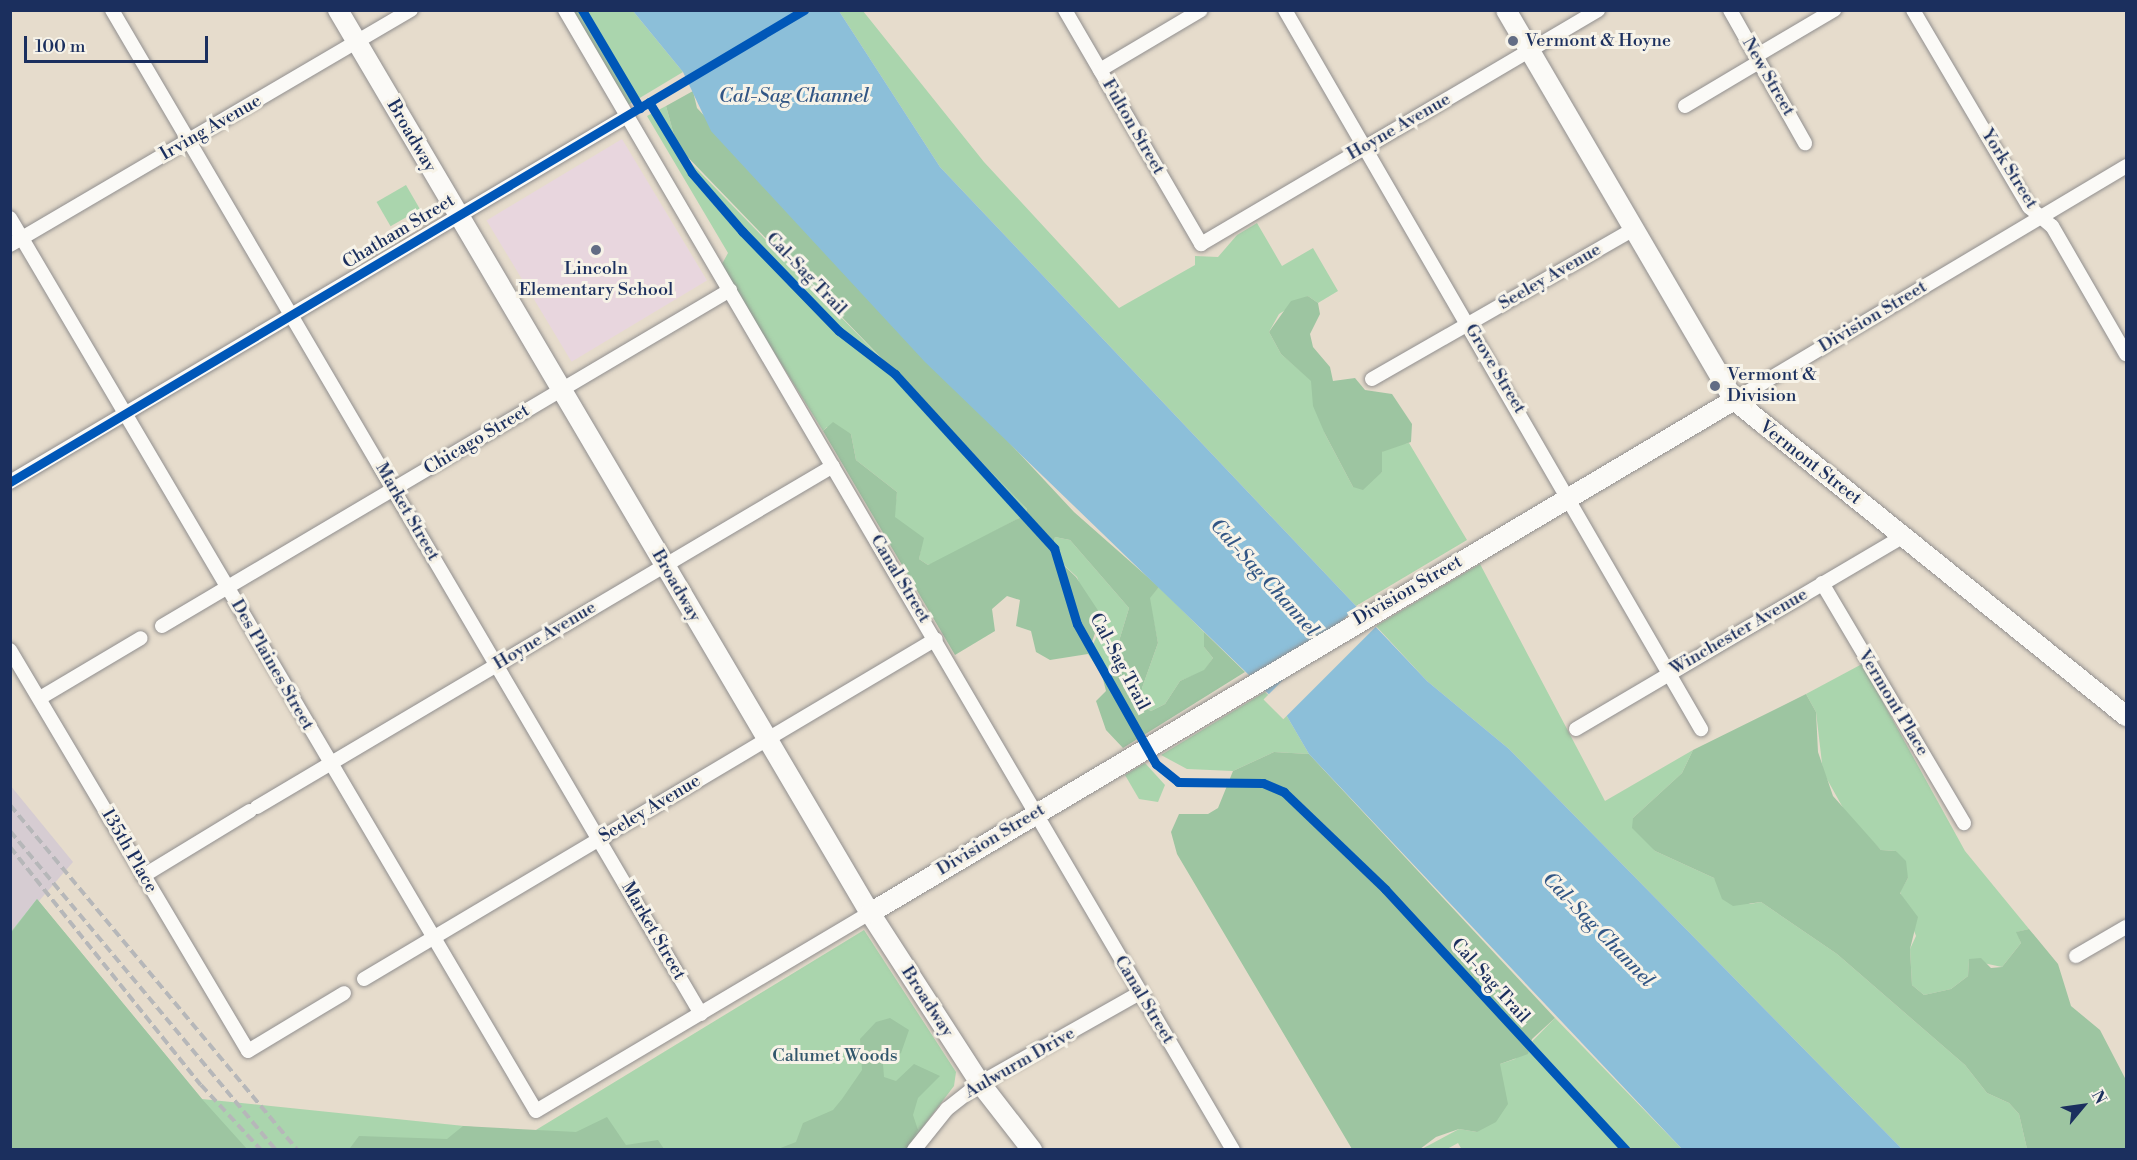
<!DOCTYPE html>
<style>
body{margin:0}
#map{position:relative;width:2137px;height:1160px;overflow:hidden;background:#e6dccc;font-family:"Libre Bodoni",serif}
div>[style]{position:absolute}
.built>*{inset:0;background:#e8d6de;transform-origin:0 0}
.industrial>*{inset:0;background:#d6ccd2}
.green>*{inset:0;background:#aad5ad;transform-origin:0 0}
.forest>*{inset:0;background:#9dc5a1}
.water>*{inset:0;background:#8cbfd9}
.pier>*{inset:0;background:#e6dccc;transform-origin:0 0}
.roads{filter:drop-shadow(0 0 2px #918f8f) drop-shadow(0 0 2px #918f8f)}
.street>*{height:14px;margin:-7px;padding:0 7px;transform-origin:7px;border-radius:7px;background:#fbfaf7}
.secondary>*{height:20px;margin:-10px;padding:0 10px;transform-origin:10px;border-radius:10px;background:#fbfaf7}
.rail>*{height:4px;margin-top:-2px;transform-origin:0;background:repeating-linear-gradient(90deg,#b6b7b9 0 9px,transparent 0 13.5px)}
.cycleway>*{height:9px;margin:-4.5px;padding:0 4.5px;transform-origin:4.5px;border-radius:4.5px;background:#0057b8}
.dots>*{width:16px;height:16px;translate:-50% -50%;box-sizing:border-box;border:3px solid #f7f3e8;border-radius:50%}
span{translate:-50% -50%;white-space:nowrap;text-align:center;line-height:1.15;-webkit-text-stroke:6px #f7f3e8;paint-order:stroke}
.poi-label{font-size:18px;color:#1b2f5e}
.left{translate:0 -50%;text-align:left}
.street-label{font-size:18px;color:#1b2f5e}
.park-label{font-size:18px;color:#32576c}
.water-label{font-size:20px;color:#325685;font-style:italic}
.frame{position:absolute;inset:0;border:12px solid #1b2f5e;pointer-events:none}
.north{position:absolute;left:2053px;top:1076px;width:60px;height:60px;-webkit-text-stroke:4px #f7f3e8;paint-order:stroke;rotate:61deg;font-size:16px;font-weight:700;line-height:24px;text-align:center;color:#1b2f5e}
.north::after{content:'';display:block;margin:auto;width:21px;height:27px;background:#1b2f5e;clip-path:polygon(50% 0,100% 100%,50% 72%,0 100%)}
.scale{position:absolute;left:24px;top:36px;width:184px;height:27px;box-sizing:border-box;border:3px solid #1b2f5e;border-top:0;padding-left:8px;font-size:18px;line-height:21px;white-space:nowrap;color:#1b2f5e;-webkit-text-stroke:4px #f7f3e8;paint-order:stroke}
</style>
<div id="map">
<div class="built">
<div style="left:622px;top:139px;width:165px;height:158px;rotate:59deg"></div>
</div>
<div class="industrial">
<div style="clip-path:polygon(10px 785px,73px 862px,11px 933px,10px 933px)"></div>
</div>
<div class="green">
<div style="clip-path:polygon(572px 11px,633px 11px,683px 72px,628px 105px)"></div>
<div style="clip-path:polygon(839px 11px,863px 11px,984px 162px,1119px 308px,1195px 265px,1195px 256px,1218px 257px,1237px 235px,1257px 223px,1282px 266px,1313px 248px,1338px 291px,1318px 303px,1308px 296px,1279px 314px,1269px 332px,1281px 354px,1312px 381px,1325px 434px,1353px 487px,1382px 472px,1382px 452px,1390px 445px,1409px 443px,1467px 540px,1356px 606px,940px 167px)"></div>
<div style="clip-path:polygon(666px 106px,677px 146px,692px 164px,1019px 500px,1027px 509px,1025px 515px,937px 562px,928px 565px,919px 559px,923px 538px,902px 528px,894px 517px,897px 492px,856px 460px,851px 434px,827px 427px,823px 431px,738px 294px,722px 264px,728px 253px,647px 116px)"></div>
<div style="left:406px;top:185px;width:28px;height:34px;rotate:60deg"></div>
<div style="clip-path:polygon(1055px 537px,1070px 540px,1129px 608px,1113px 661px,1102px 675px,1088px 654px,1098px 634px,1077px 577px,1051px 553px)"></div>
<div style="clip-path:polygon(1480px 564px,1605px 801px,1693px 750px,1682px 773px,1633px 818px,1655px 851px,1714px 878px,1721px 888px,1750px 904px,1761px 902px,1837px 954px,1965px 1065px,1987px 1093px,2009px 1103px,2019px 1114px,2027px 1149px,1902px 1149px,1509px 749px,1427px 681px,1376px 626px)"></div>
<div style="clip-path:polygon(1159px 587px,1204px 632px,1204px 647px,1213px 658px,1204px 671px,1180px 681px,1165px 704px,1151px 711px,1142px 706px,1142px 688px,1158px 643px,1149px 598px)"></div>
<div style="clip-path:polygon(1862px 664px,1965px 851px,2029px 929px,2017px 932px,2021px 943px,2002px 967px,1969px 960px,1968px 976px,1951px 989px,1924px 995px,1912px 985px,1910px 949px,1916px 936px,1900px 892px,1908px 878px,1896px 851px,1881px 850px,1847px 815px,1823px 772px,1816px 712px,1806px 694px)"></div>
<div style="clip-path:polygon(1265px 692px,1281px 706px,1309px 754px,1274px 752px,1233px 771px,1187px 769px,1161px 755px)"></div>
<div style="clip-path:polygon(1145px 763px,1165px 785px,1158px 802px,1139px 799px,1125px 775px)"></div>
<div style="clip-path:polygon(37px 899px,202px 1099px,531px 1133px,864px 930px,956px 1072px,954px 1086px,906px 1149px,11px 1149px,10px 933px)"></div>
<div style="clip-path:polygon(1555px 1018px,1682px 1149px,1462px 1150px,1458px 1143px,1447px 1149px,1420px 1150px,1459px 1129px,1477px 1132px,1500px 1079px,1500px 1064px,1515px 1059px)"></div>
</div>
<div class="forest">
<div style="clip-path:polygon(693px 91px,697px 108px,1074px 512px,1159px 587px,1150px 598px,1158px 643px,1142px 688px,1142px 706px,1151px 711px,1165px 704px,1180px 681px,1204px 670px,1213px 658px,1204px 647px,1204px 632px,1245px 672px,1123px 748px,1106px 730px,1096px 701px,1106px 691px,1102px 675px,1113px 661px,1129px 608px,1070px 540px,1055px 537px,1051px 553px,1076px 577px,1101px 615px,1088px 654px,1050px 660px,1036px 652px,1031px 631px,1016px 626px,1020px 600px,1007px 596px,992px 609px,995px 631px,955px 655px,823px 431px,833px 422px,851px 434px,856px 460px,897px 492px,895px 517px,924px 538px,919px 559px,928px 565px,1025px 515px,1027px 509px,677px 146px,666px 106px)"></div>
<div style="clip-path:polygon(1308px 296px,1318px 303px,1320px 314px,1310px 334px,1313px 347px,1330px 367px,1333px 381px,1355px 378px,1365px 390px,1392px 394px,1412px 424px,1411px 442px,1382px 452px,1382px 472px,1363px 490px,1353px 487px,1325px 434px,1313px 406px,1311px 381px,1281px 354px,1269px 332px,1291px 301px)"></div>
<div style="clip-path:polygon(1806px 694px,1816px 712px,1818px 752px,1833px 796px,1881px 850px,1896px 851px,1906px 861px,1908px 878px,1900px 893px,1918px 917px,1910px 949px,1912px 985px,1924px 995px,1951px 989px,1968px 976px,1969px 959px,1981px 958px,1991px 968px,2002px 967px,2021px 943px,2016px 932px,2029px 929px,2058px 964px,2071px 1006px,2100px 1030px,2126px 1080px,2126px 1149px,2027px 1149px,2019px 1114px,2009px 1103px,1987px 1093px,1965px 1065px,1837px 954px,1761px 902px,1733px 906px,1722px 899px,1714px 878px,1655px 851px,1632px 828px,1633px 818px,1682px 773px,1693px 750px)"></div>
<div style="clip-path:polygon(1274px 752px,1309px 754px,1555px 1018px,1532px 1039px,1528px 1054px,1500px 1064px,1508px 1104px,1496px 1122px,1477px 1132px,1459px 1129px,1436px 1137px,1420px 1149px,1352px 1149px,1177px 854px,1171px 832px,1179px 814px,1208px 814px,1218px 808px,1233px 771px)"></div>
<div style="clip-path:polygon(37px 899px,202px 1099px,247px 1149px,11px 1149px,11px 933px)"></div>
<div style="clip-path:polygon(890px 1018px,909px 1030px,901px 1053px,883px 1064px,884px 1077px,896px 1081px,914px 1064px,940px 1076px,918px 1098px,913px 1115px,918px 1130px,906px 1149px,778px 1149px,796px 1142px,803px 1123px,833px 1110px,842px 1099px,862px 1070px,860px 1039px,876px 1022px)"></div>
<div style="clip-path:polygon(607px 1117px,626px 1145px,658px 1140px,664px 1149px,350px 1148px,359px 1136px,447px 1139px,463px 1126px,576px 1132px)"></div>
</div>
<div class="water">
<div style="clip-path:polygon(633px 11px,839px 11px,940px 167px,1427px 681px,1509px 749px,1902px 1149px,1682px 1149px,1309px 754px,1281px 706px,925px 362px,711px 131px,683px 72px)"></div>
</div>
<div class="pier">
<div style="left:1359px;top:604px;width:28px;height:135px;rotate:45deg"></div>
</div>
<div class="roads">
<div class="street">
<div style="left:112px;top:10px;width:1164px;rotate:59.6deg"></div>
<div style="left:565px;top:10px;width:1321px;rotate:59.63deg"></div>
<div style="left:1065px;top:10px;width:271px;rotate:59.8deg"></div>
<div style="left:1201px;top:244px;width:461px;rotate:-30.5deg"></div>
<div style="left:1285px;top:10px;width:831px;rotate:59.95deg"></div>
<div style="left:1730px;top:10px;width:153px;rotate:60.6deg"></div>
<div style="left:1913px;top:10px;width:229px;rotate:59.5deg"></div>
<div style="left:2029px;top:207px;width:30px;rotate:40deg"></div>
<div style="left:2052px;top:226px;width:148px;rotate:60deg"></div>
<div style="left:1756px;top:56px;width:91px;rotate:-30.5deg"></div>
<div style="left:1100px;top:70px;width:117px;rotate:-30.7deg"></div>
<div style="left:1685px;top:106px;width:86px;rotate:-30.7deg"></div>
<div style="left:10px;top:218px;width:1036px;rotate:59.5deg"></div>
<div style="left:536px;top:1111px;width:388px;rotate:-30.7deg"></div>
<div style="left:10px;top:245px;width:465px;rotate:-30.4deg"></div>
<div style="left:1372px;top:379px;width:302px;rotate:-29.8deg"></div>
<div style="left:1734px;top:400px;width:457px;rotate:-30.8deg"></div>
<div style="left:10px;top:482px;width:717px;rotate:-30.68deg"></div>
<div style="left:1822px;top:583px;width:279px;rotate:59.4deg"></div>
<div style="left:162px;top:626px;width:660px;rotate:-30.61deg"></div>
<div style="left:10px;top:650px;width:466px;rotate:59.3deg"></div>
<div style="left:248px;top:1051px;width:112px;rotate:-31.1deg"></div>
<div style="left:40px;top:698px;width:117px;rotate:-30.7deg"></div>
<div style="left:1576px;top:729px;width:380px;rotate:-30.5deg"></div>
<div style="left:257px;top:807px;width:669px;rotate:-30.63deg"></div>
<div style="left:143px;top:876px;width:125px;rotate:-31.3deg"></div>
<div style="left:2076px;top:956px;width:58px;rotate:-30.1deg"></div>
<div style="left:364px;top:979px;width:665px;rotate:-30.73deg"></div>
<div style="left:914px;top:1150px;width:53px;rotate:-51.2deg"></div>
<div style="left:947px;top:1109px;width:42px;rotate:-38.2deg"></div>
<div style="left:980px;top:1083px;width:184px;rotate:-29.4deg"></div>
</div>
<div class="secondary">
<div style="left:338px;top:10px;width:1048px;rotate:59.5deg"></div>
<div style="left:870px;top:913px;width:202px;rotate:57.1deg"></div>
<div style="left:980px;top:1083px;width:85px;rotate:52.2deg"></div>
<div style="left:1506px;top:10px;width:452px;rotate:59.7deg"></div>
<div style="left:1734px;top:400px;width:504px;rotate:38.87deg"></div>
<div style="left:870px;top:913px;width:1005px;rotate:-30.7deg"></div>
</div>
</div>
<div class="rail">
<div style="left:10px;top:805px;width:449px;rotate:50.2deg"></div>
<div style="left:10px;top:831px;width:415px;rotate:50.2deg"></div>
<div style="left:10px;top:847px;width:305px;rotate:51.3deg"></div>
<div style="left:201px;top:1085px;width:88px;rotate:47.3deg"></div>
</div>
<div class="cycleway">
<div style="left:582px;top:10px;width:114px;rotate:59.4deg"></div>
<div style="left:649px;top:102px;width:83px;rotate:58.8deg"></div>
<div style="left:692px;top:173px;width:77px;rotate:49.2deg"></div>
<div style="left:742px;top:231px;width:139px;rotate:45.9deg"></div>
<div style="left:839px;top:331px;width:71px;rotate:37.5deg"></div>
<div style="left:895px;top:374px;width:236px;rotate:47.6deg"></div>
<div style="left:1054px;top:548px;width:79px;rotate:73.2deg"></div>
<div style="left:1077px;top:624px;width:161px;rotate:60.6deg"></div>
<div style="left:1156px;top:764px;width:28px;rotate:39deg"></div>
<div style="left:1178px;top:782px;width:85px;rotate:0.7deg"></div>
<div style="left:1263px;top:783px;width:23px;rotate:23deg"></div>
<div style="left:1284px;top:792px;width:140px;rotate:43.8deg"></div>
<div style="left:1385px;top:889px;width:355px;rotate:47.3deg"></div>
<div style="left:10px;top:482px;width:924px;rotate:-30.73deg"></div>
</div>
<div class="dots">
<div style="left:1513px;top:41px;background:#626c84"></div>
<div style="left:596px;top:250px;background:#626c84"></div>
<div style="left:1715px;top:386px;background:#626c84"></div>
</div>
<div class="poi-label">
<span class="left" style="left:1525px;top:41px">Vermont &amp; Hoyne</span>
<span style="left:596px;top:280px">Lincoln<br>Elementary School</span>
<span class="left" style="left:1727px;top:386px">Vermont &amp;<br>Division</span>
</div>
<div class="street-label">
<span style="left:1768px;top:77px;rotate:60deg">New Street</span>
<span style="left:1133px;top:127px;rotate:60deg">Fulton Street</span>
<span style="left:1399px;top:127px;rotate:-30deg">Hoyne Avenue</span>
<span style="left:211px;top:128px;rotate:-30deg">Irving Avenue</span>
<span style="left:411px;top:136px;rotate:60deg">Broadway</span>
<span style="left:2009px;top:169px;rotate:58deg">York Street</span>
<span style="left:399px;top:232px;rotate:-31deg">Chatham Street</span>
<span style="left:806px;top:274px;rotate:46deg">Cal-Sag Trail</span>
<span style="left:1550px;top:277px;rotate:-30deg">Seeley Avenue</span>
<span style="left:1873px;top:317px;rotate:-31deg">Division Street</span>
<span style="left:1495px;top:369px;rotate:59deg">Grove Street</span>
<span style="left:477px;top:440px;rotate:-31deg">Chicago Street</span>
<span style="left:1810px;top:463px;rotate:38deg">Vermont Street</span>
<span style="left:407px;top:512px;rotate:60deg">Market Street</span>
<span style="left:900px;top:579px;rotate:59deg">Canal Street</span>
<span style="left:676px;top:586px;rotate:60deg">Broadway</span>
<span style="left:1408px;top:591px;rotate:-30deg">Division Street</span>
<span style="left:1739px;top:632px;rotate:-30deg">Winchester Avenue</span>
<span style="left:545px;top:636px;rotate:-31deg">Hoyne Avenue</span>
<span style="left:1119px;top:662px;rotate:62deg">Cal-Sag Trail</span>
<span style="left:272px;top:665px;rotate:60deg">Des Plaines Street</span>
<span style="left:1893px;top:703px;rotate:59deg">Vermont Place</span>
<span style="left:650px;top:809px;rotate:-31deg">Seeley Avenue</span>
<span style="left:991px;top:840px;rotate:-31deg">Division Street</span>
<span style="left:129px;top:851px;rotate:60deg">135th Place</span>
<span style="left:653px;top:931px;rotate:60deg">Market Street</span>
<span style="left:1490px;top:981px;rotate:48deg">Cal-Sag Trail</span>
<span style="left:1144px;top:1000px;rotate:59deg">Canal Street</span>
<span style="left:927px;top:1002px;rotate:57deg">Broadway</span>
<span style="left:1020px;top:1063px;rotate:-30deg">Aulwurm Drive</span>
</div>
<div class="park-label">
<span style="left:835px;top:1056px">Calumet Woods</span>
</div>
<div class="water-label">
<span style="left:794px;top:96px">Cal-Sag Channel</span>
<span style="left:1264px;top:578px;rotate:48deg">Cal-Sag Channel</span>
<span style="left:1598px;top:930px;rotate:46deg">Cal-Sag Channel</span>
</div>
<div class="frame"></div>
<div class="north">N</div>
<div class="scale">100 m</div>
</div>
